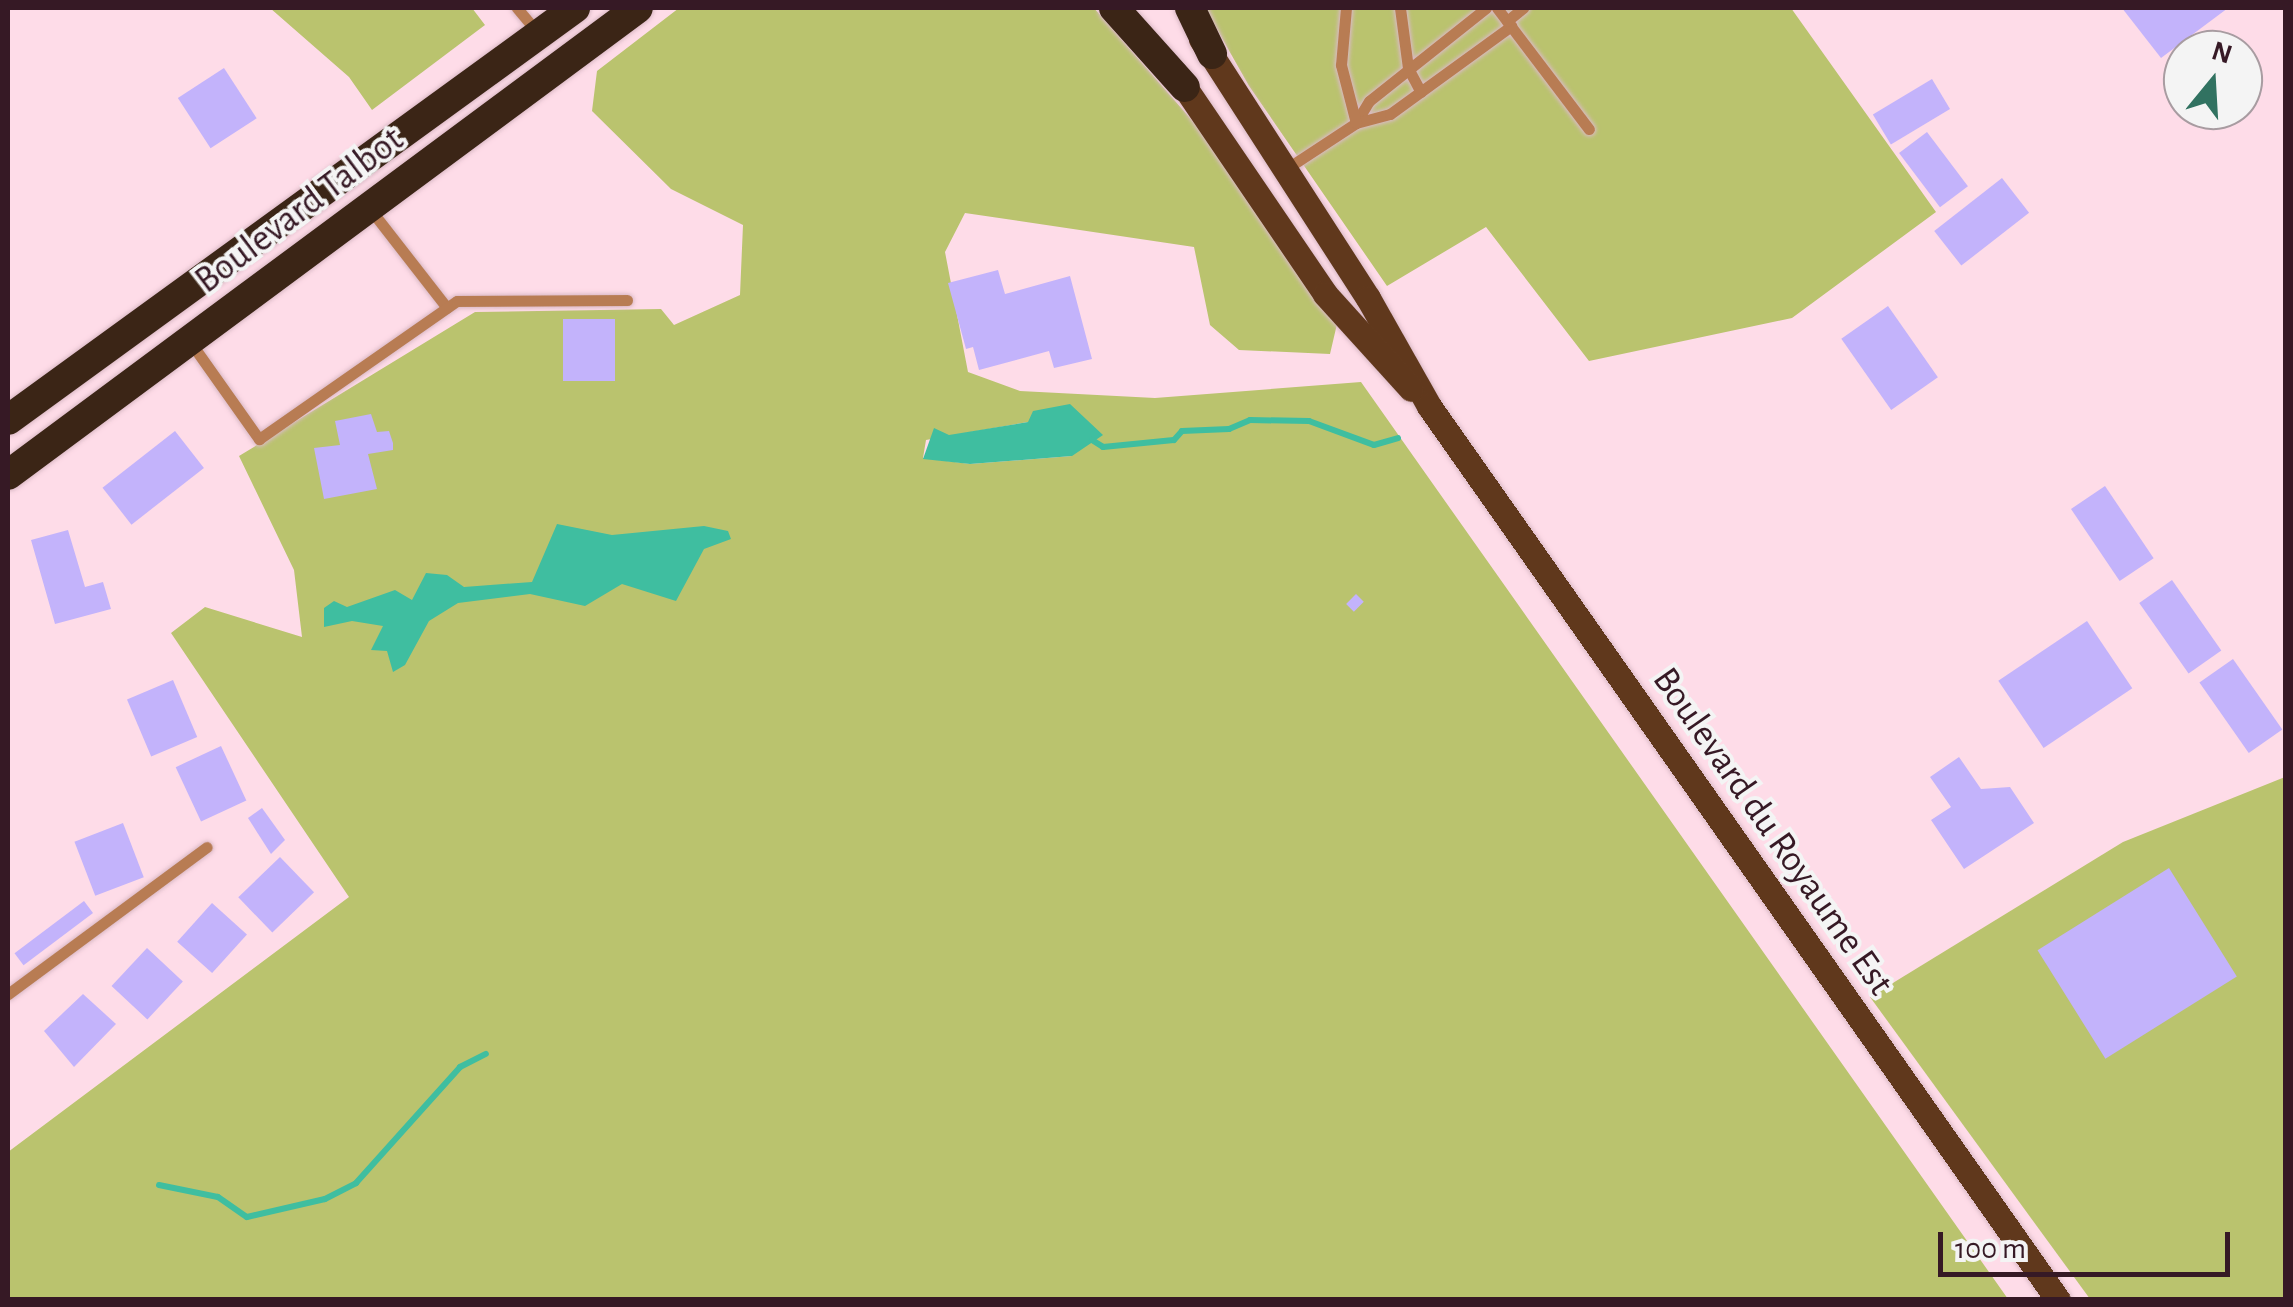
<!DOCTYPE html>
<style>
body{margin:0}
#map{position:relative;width:2293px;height:1307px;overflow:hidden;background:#fedce8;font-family:"Alegreya Sans",sans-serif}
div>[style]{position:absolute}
.green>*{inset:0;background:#bac36e}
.water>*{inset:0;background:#3fbea0}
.stream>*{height:6px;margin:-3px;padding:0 3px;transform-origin:3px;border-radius:3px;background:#3fbea0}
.building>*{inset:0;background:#c3b3fb;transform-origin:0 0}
.roads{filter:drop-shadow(0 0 2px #dab9c5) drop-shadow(0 0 2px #dab9c5)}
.lane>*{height:11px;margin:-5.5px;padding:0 5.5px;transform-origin:5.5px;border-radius:5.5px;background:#b87c53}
.primary>*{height:25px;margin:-12.5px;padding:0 12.5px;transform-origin:12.5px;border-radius:12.5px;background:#60381c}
.highway>*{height:30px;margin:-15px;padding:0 15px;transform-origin:15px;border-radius:15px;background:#3b2516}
span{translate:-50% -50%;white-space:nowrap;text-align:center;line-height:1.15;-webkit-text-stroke:8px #f4f4f4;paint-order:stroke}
.street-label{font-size:38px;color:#361925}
.frame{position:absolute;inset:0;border:10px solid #361925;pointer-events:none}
.north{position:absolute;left:2163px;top:30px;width:100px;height:100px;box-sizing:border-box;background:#f4f4f4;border:2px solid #a89ca1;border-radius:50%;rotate:18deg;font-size:28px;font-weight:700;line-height:40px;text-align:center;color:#361925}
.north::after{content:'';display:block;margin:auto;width:35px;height:45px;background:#317261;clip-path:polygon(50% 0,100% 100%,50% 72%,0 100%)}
.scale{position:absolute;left:1938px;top:1232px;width:292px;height:45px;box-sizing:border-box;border:5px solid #361925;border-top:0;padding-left:12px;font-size:30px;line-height:35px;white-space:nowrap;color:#361925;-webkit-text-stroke:8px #f4f4f4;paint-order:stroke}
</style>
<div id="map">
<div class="green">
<div style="clip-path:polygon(270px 8px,472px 8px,485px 25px,372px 110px,349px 77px)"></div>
<div style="clip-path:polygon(evenodd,679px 8px,1094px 8px,1203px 133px,1337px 324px,1330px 354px,1239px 350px,1210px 325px,1194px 247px,965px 213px,945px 252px,968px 372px,1020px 391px,1155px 398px,1361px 382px,2008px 1299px,8px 1300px,8px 1152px,349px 897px,171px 633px,205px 607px,302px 637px,294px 570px,239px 456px,475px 312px,661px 309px,674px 325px,740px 295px,743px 225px,671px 189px,592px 111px,597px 71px,679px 8px,1028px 422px,1072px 456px,970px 464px,923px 458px,926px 440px,1028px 422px)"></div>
<div style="clip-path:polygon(1205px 8px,1791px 8px,1936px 212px,1792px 318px,1589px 361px,1486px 227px,1387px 286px,1249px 86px)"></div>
<div style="clip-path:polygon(2285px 777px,2285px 1299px,2090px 1299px,1870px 997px,2123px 842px)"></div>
</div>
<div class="water">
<div style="clip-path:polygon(1070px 404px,1103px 435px,1072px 456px,970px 464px,923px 459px,934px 428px,949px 435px,1028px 422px,1033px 411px)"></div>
<div style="clip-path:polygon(557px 524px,612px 535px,704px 526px,728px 531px,731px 539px,704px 549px,676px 601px,622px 584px,585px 606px,530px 594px,458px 603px,429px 621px,405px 665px,393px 672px,387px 651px,371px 650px,383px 626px,352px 621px,324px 627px,324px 608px,334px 601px,347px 607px,395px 590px,412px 600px,426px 573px,447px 575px,464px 587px,532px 582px)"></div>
</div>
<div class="stream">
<div style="left:1092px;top:440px;width:13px;rotate:32deg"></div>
<div style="left:1103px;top:447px;width:71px;rotate:-5.6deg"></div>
<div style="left:1174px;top:440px;width:12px;rotate:-48deg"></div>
<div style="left:1182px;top:431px;width:47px;rotate:-2.4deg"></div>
<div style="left:1229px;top:429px;width:23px;rotate:-23deg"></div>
<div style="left:1250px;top:420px;width:59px;rotate:1deg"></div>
<div style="left:1309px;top:421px;width:69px;rotate:20.3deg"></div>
<div style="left:1374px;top:445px;width:25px;rotate:-16deg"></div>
<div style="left:159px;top:1185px;width:60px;rotate:11.5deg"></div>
<div style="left:218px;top:1197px;width:35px;rotate:35deg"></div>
<div style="left:247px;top:1217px;width:80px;rotate:-13deg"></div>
<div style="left:325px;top:1199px;width:35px;rotate:-27deg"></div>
<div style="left:356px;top:1183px;width:156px;rotate:-48.1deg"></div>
<div style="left:460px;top:1067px;width:29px;rotate:-27deg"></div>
</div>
<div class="building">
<div style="clip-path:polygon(2122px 8px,2228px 8px,2161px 58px)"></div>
<div style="left:224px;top:68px;width:60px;height:55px;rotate:57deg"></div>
<div style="left:1932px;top:79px;width:35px;height:69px;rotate:59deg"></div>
<div style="left:1927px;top:132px;width:68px;height:35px;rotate:53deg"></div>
<div style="left:2002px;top:178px;width:44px;height:86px;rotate:52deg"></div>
<div style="clip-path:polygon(998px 270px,1005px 294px,1070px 276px,1092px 359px,1054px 368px,1049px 351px,979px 370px,973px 347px,966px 349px,948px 283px)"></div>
<div style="left:1888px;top:306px;width:87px;height:57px;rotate:55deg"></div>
<div style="left:563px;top:319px;width:52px;height:62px"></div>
<div style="clip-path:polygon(371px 414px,377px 432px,389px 431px,393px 443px,393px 450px,368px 454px,377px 489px,324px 499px,314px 448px,340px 445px,335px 421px)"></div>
<div style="left:175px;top:431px;width:47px;height:92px;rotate:52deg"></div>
<div style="left:2105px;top:486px;width:87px;height:41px;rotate:56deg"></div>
<div style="clip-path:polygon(68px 530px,85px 587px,103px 582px,111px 609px,55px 624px,31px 540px)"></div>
<div style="left:2172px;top:580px;width:86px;height:40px;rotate:55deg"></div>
<div style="left:1356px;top:594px;width:11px;height:14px;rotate:45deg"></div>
<div style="left:2087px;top:621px;width:81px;height:107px;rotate:56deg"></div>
<div style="left:2233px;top:659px;width:86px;height:41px;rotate:55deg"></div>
<div style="left:173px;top:680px;width:62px;height:50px;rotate:67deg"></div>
<div style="left:221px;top:746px;width:60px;height:50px;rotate:65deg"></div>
<div style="clip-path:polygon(1959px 757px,1981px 789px,2010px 787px,2034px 823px,1964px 869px,1931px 820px,1951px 807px,1930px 777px)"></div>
<div style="clip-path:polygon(262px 808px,285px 840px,271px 854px,248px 818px)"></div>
<div style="left:123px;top:823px;width:58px;height:52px;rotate:69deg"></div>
<div style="left:280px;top:857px;width:49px;height:58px;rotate:46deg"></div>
<div style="left:2169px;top:868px;width:128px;height:155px;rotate:58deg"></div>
<div style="left:84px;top:901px;width:15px;height:87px;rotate:53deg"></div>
<div style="left:212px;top:903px;width:47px;height:52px;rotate:42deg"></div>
<div style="left:147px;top:948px;width:49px;height:52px;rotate:43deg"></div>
<div style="clip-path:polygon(83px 994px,116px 1024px,74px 1067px,44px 1031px)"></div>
</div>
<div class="roads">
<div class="lane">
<div style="left:517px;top:8px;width:31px;rotate:50deg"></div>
<div style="left:1400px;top:8px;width:61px;rotate:82.4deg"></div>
<div style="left:1408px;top:68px;width:27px;rotate:62deg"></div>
<div style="left:1486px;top:8px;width:149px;rotate:141.5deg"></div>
<div style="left:1369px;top:101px;width:26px;rotate:121deg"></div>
<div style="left:1356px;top:123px;width:35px;rotate:-15deg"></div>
<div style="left:1390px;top:114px;width:150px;rotate:-36deg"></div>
<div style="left:1497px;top:8px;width:152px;rotate:52.8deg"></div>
<div style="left:1507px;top:21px;width:21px;rotate:-39deg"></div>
<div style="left:1286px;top:169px;width:84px;rotate:-33.3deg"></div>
<div style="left:1356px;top:123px;width:60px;rotate:-104.5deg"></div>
<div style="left:1341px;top:65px;width:57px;rotate:-85deg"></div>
<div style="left:370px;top:209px;width:125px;rotate:52.1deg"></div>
<div style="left:191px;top:343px;width:118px;rotate:54.7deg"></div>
<div style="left:259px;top:439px;width:241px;rotate:-34.9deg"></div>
<div style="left:457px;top:301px;width:170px;rotate:-0.3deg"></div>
<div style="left:8px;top:994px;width:247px;rotate:-36.5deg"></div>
</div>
<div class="primary">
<div style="left:1201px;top:39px;width:308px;rotate:57.2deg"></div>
<div style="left:1368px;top:298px;width:124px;rotate:60.5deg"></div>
<div style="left:1429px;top:406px;width:1093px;rotate:54.87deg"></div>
<div style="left:1175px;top:73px;width:267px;rotate:55.8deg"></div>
<div style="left:1325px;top:294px;width:128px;rotate:47.8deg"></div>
</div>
<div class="highway">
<div style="left:1114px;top:8px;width:106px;rotate:48.1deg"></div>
<div style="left:1190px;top:8px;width:51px;rotate:64.4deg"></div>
<div style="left:8px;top:420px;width:701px;rotate:-36deg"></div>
<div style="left:8px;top:475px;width:784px;rotate:-36.55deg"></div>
</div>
</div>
<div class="street-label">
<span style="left:300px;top:211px;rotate:-37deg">Boulevard Talbot</span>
<span style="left:1772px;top:832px;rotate:55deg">Boulevard du Royaume Est</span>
</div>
<div class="frame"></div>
<div class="north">N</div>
<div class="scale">100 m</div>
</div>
